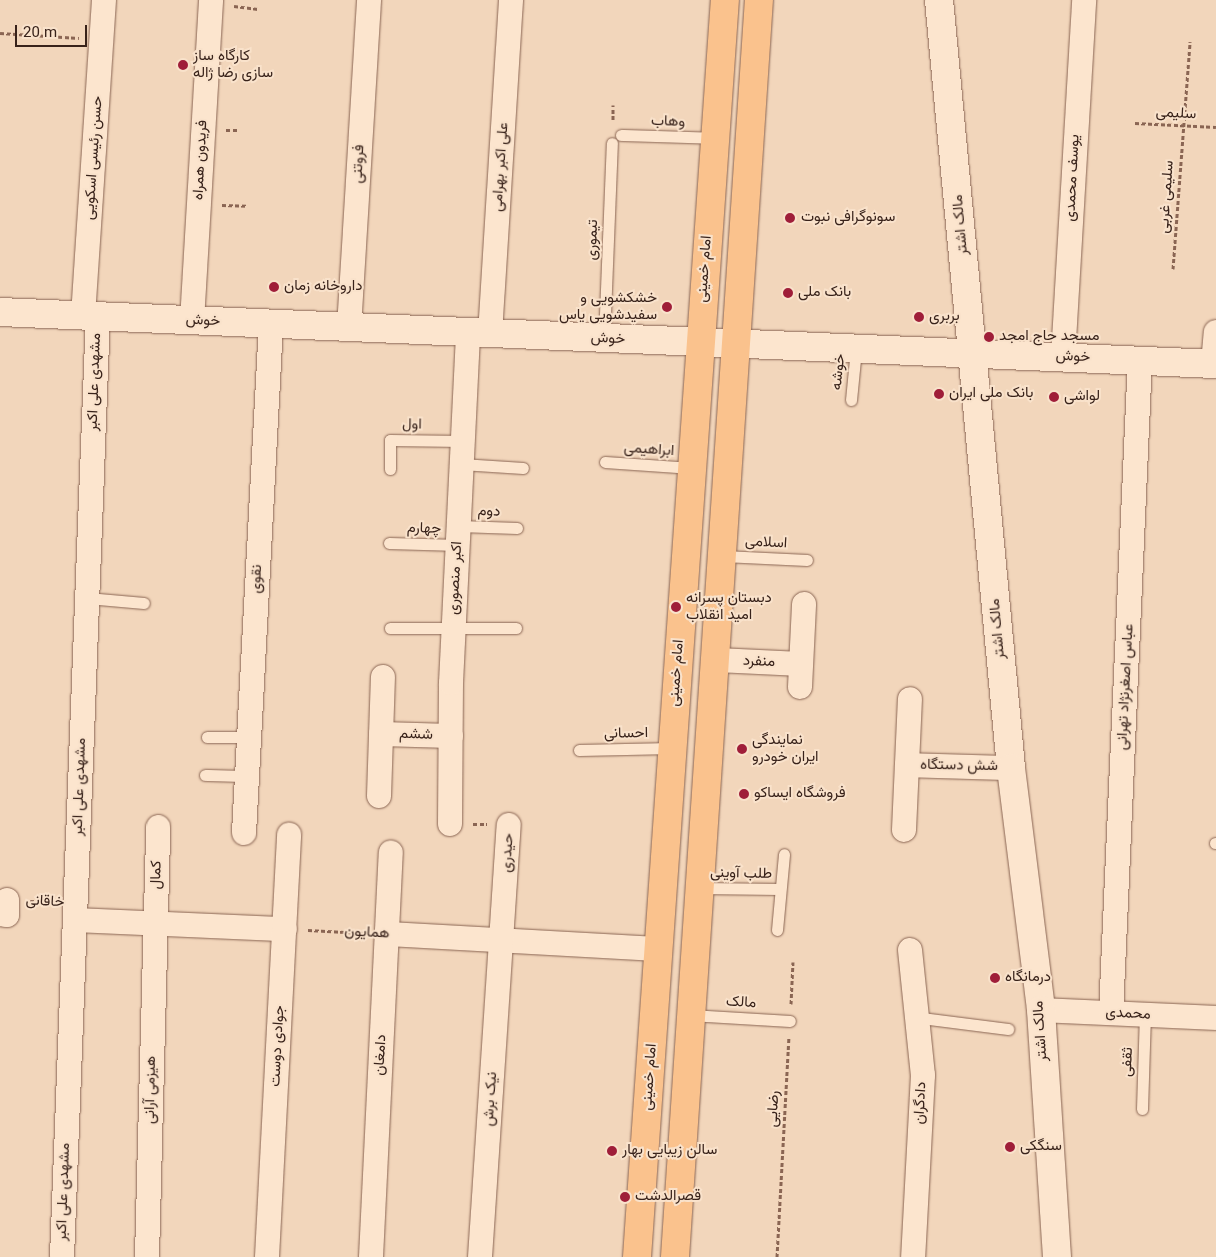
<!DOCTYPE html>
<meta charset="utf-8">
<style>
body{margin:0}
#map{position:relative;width:1216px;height:1257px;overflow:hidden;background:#f2d6bb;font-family:Georgia,Vazirmatn,serif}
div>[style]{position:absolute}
.path>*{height:3px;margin-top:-1.5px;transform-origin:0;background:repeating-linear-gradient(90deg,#8a6553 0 4px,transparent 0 6.5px)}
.roads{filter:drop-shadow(0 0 1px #8a6553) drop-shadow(0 0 1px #8a6553)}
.service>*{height:11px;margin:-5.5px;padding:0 5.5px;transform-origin:5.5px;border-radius:5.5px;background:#fce5ce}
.minor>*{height:24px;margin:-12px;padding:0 12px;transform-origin:12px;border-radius:12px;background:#fce5ce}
.secondary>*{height:28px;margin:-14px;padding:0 14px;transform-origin:14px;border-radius:14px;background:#fce5ce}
.primary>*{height:28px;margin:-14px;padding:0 14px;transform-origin:14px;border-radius:14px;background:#fac28d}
.dots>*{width:14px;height:14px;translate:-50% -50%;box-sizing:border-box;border:2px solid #f9e2cb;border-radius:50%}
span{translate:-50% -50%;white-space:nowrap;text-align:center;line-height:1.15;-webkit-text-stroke:4px #f9e2cb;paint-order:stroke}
.poi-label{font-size:15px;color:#38221a}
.left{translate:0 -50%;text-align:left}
.right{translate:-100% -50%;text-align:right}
.street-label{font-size:15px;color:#38221a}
.scale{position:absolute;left:15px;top:25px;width:72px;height:22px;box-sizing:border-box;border:2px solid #38221a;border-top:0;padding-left:6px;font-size:15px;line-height:18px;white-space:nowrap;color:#38221a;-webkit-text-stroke:4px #f9e2cb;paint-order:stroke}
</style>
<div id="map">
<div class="path">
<div style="left:234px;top:6px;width:24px;rotate:7deg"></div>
<div style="left:0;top:33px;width:79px;rotate:3.6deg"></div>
<div style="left:613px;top:120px;width:15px;rotate:-90deg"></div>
<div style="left:1135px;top:123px;width:81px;rotate:2.8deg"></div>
<div style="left:226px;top:130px;width:13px"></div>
<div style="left:222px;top:205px;width:25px;rotate:2deg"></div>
<div style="left:1173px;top:269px;width:228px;rotate:-85.7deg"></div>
<div style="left:473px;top:824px;width:14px"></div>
<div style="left:30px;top:901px;width:21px;rotate:3deg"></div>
<div style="left:308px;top:930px;width:56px;rotate:3.1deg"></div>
<div style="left:791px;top:1004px;width:42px;rotate:-87.3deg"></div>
<div style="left:777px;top:1257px;width:219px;rotate:-86.9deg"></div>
</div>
<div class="roads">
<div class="service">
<div style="left:621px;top:135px;width:93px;rotate:1.8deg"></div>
<div style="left:604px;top:339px;width:196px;rotate:-87.7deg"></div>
<div style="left:851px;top:400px;width:51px;rotate:-84.4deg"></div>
<div style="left:605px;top:462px;width:87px;rotate:3.9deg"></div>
<div style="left:461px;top:464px;width:62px;rotate:3.7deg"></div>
<div style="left:390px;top:469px;width:29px;rotate:-90deg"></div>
<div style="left:390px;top:440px;width:73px;rotate:0.8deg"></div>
<div style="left:459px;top:526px;width:58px;rotate:2deg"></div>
<div style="left:389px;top:543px;width:69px;rotate:1.7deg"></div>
<div style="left:723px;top:556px;width:84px;rotate:2.7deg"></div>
<div style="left:87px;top:598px;width:57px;rotate:5deg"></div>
<div style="left:390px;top:628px;width:126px"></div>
<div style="left:207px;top:737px;width:41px"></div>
<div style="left:579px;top:750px;width:93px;rotate:-1.2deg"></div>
<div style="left:205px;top:775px;width:41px;rotate:1.4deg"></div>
<div style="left:1215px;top:843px;width:1px"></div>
<div style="left:700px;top:888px;width:80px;rotate:0.7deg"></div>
<div style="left:777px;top:930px;width:76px;rotate:-84.7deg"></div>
<div style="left:690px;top:1015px;width:100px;rotate:3.4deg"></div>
<div style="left:921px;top:1018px;width:88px;rotate:7.2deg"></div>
<div style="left:1142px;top:1109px;width:94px;rotate:-88.2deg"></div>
</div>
<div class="minor">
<div style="left:83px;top:316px;width:317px;rotate:-86.2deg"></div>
<div style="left:192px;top:321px;width:322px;rotate:-86.6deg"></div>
<div style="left:349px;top:328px;width:329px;rotate:-86.5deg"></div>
<div style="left:490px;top:334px;width:335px;rotate:-86.4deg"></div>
<div style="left:1063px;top:357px;width:358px;rotate:-86.6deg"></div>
<div style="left:1213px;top:364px;width:32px;rotate:-85deg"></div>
<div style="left:717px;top:660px;width:84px;rotate:2.7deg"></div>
<div style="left:800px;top:687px;width:83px;rotate:-87.2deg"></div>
<div style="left:381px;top:734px;width:70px;rotate:1.6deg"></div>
<div style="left:907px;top:765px;width:104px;rotate:1.7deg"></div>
<div style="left:379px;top:796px;width:119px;rotate:-88.1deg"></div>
<div style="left:450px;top:824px;width:141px;rotate:-89.6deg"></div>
<div style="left:451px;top:683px;width:350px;rotate:-87.2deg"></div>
<div style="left:904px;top:830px;width:131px;rotate:-87.4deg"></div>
<div style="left:244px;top:833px;width:510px;rotate:-86.96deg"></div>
<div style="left:0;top:914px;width:7px;rotate:8deg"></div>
<div style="left:7px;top:915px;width:15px;rotate:-90deg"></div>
<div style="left:75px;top:920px;width:210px;rotate:2.5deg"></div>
<div style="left:387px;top:934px;width:272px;rotate:3.2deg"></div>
<div style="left:910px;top:950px;width:126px;rotate:84.1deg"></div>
<div style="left:923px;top:1075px;width:182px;rotate:93.1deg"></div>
<div style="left:1041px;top:1010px;width:175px;rotate:2.6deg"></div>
<div style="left:1111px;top:1013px;width:654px;rotate:-87.46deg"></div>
<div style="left:62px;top:1257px;width:941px;rotate:-87.81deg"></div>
<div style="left:147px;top:1257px;width:430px;rotate:-88.5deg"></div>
<div style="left:267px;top:1257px;width:423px;rotate:-87deg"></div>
<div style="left:371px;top:1257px;width:405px;rotate:-87.2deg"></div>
<div style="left:480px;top:1257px;width:433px;rotate:-86.2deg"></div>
</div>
<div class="secondary">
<div style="left:939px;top:0;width:771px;rotate:84.64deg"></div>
<div style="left:1011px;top:768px;width:244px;rotate:82.9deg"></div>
<div style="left:1041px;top:1010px;width:248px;rotate:86.3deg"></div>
<div style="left:0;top:312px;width:1217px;rotate:2.45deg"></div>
</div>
<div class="primary">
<div style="left:637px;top:1257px;width:1260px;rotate:-86deg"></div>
<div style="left:675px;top:1257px;width:1260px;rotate:-86.18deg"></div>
</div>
</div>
<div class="dots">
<div style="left:183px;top:65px;background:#9f1e39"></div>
<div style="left:790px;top:218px;background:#9f1e39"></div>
<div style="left:274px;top:287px;background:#9f1e39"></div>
<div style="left:788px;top:293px;background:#9f1e39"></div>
<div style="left:667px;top:307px;background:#9f1e39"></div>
<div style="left:919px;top:317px;background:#9f1e39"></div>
<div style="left:989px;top:337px;background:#9f1e39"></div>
<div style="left:939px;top:394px;background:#9f1e39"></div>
<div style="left:1054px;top:397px;background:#9f1e39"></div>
<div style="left:676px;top:607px;background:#9f1e39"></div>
<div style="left:742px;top:749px;background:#9f1e39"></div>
<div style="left:744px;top:794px;background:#9f1e39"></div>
<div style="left:995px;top:978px;background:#9f1e39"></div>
<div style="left:1010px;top:1147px;background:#9f1e39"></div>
<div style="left:612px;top:1151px;background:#9f1e39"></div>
<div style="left:625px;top:1197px;background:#9f1e39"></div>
</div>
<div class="poi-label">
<span class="left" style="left:193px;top:65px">کارگاه ساز<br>سازی رضا ژاله</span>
<span class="left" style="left:801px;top:218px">سونوگرافی نبوت</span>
<span class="left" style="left:284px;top:287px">داروخانه زمان</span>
<span class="left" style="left:798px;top:293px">بانک ملی</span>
<span class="right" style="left:657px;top:307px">خشکشویی و<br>سفیدشویی یاس</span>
<span class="left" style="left:929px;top:317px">بربری</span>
<span class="left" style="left:999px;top:337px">مسجد حاج امجد</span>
<span class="left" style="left:949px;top:394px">بانک ملی ایران</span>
<span class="left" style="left:1064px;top:397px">لواشی</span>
<span class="left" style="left:686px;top:607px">دبستان پسرانه<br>امید انقلاب</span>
<span class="left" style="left:752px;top:749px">نمایندگی<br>ایران خودرو</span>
<span class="left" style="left:754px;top:794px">فروشگاه ایساکو</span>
<span class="left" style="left:1005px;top:978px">درمانگاه</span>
<span class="left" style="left:1020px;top:1147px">سنگکی</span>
<span class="left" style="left:622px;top:1151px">سالن زیبایی بهار</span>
<span class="left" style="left:635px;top:1197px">قصرالدشت</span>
</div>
<div class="street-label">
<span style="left:1176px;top:114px;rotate:3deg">سلیمی</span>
<span style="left:668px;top:122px;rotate:2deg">وهاب</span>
<span style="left:94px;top:158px;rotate:-86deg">حسن رئیسی اسکویی</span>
<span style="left:201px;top:160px;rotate:-87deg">فریدون همراه</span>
<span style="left:359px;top:164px;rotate:-87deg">فروتنی</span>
<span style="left:501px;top:167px;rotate:-86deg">علی اکبر بهرامی</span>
<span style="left:1073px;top:178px;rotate:-87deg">یوسف محمدی</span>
<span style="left:1167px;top:197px;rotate:-86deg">سلیمی غربی</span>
<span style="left:961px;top:225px;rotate:-95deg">مالک اشتر</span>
<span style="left:593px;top:240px;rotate:-88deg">تیموری</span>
<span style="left:705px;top:269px;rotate:-86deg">امام خمینی</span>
<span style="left:203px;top:321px;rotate:3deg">خوش</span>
<span style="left:608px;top:339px;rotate:3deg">خوش</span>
<span style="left:1073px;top:357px;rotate:3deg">خوش</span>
<span style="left:839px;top:372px;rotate:-84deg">خوشه</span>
<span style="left:95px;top:382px;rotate:-88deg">مشهدی علی اکبر</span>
<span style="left:412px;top:425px;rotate:1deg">اول</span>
<span style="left:649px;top:450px;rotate:4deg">ابراهیمی</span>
<span style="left:489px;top:512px;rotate:3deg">دوم</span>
<span style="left:424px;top:529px;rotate:2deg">چهارم</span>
<span style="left:766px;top:543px;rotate:3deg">اسلامی</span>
<span style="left:456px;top:578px;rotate:-87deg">اکبر منصوری</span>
<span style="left:257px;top:579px;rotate:-87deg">نقوی</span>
<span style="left:998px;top:629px;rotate:-95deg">مالک اشتر</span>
<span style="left:759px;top:662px;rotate:2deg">منفرد</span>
<span style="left:677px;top:673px;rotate:-86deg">امام خمینی</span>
<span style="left:1126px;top:687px;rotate:-87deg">عباس اصغرنژاد تهرانی</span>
<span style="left:626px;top:734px;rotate:-1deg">احسانی</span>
<span style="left:416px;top:735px;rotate:2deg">ششم</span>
<span style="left:959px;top:766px;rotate:1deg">شش دستگاه</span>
<span style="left:80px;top:787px;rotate:-88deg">مشهدی علی اکبر</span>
<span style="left:508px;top:853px;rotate:-86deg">حیدری</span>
<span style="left:741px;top:874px;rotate:1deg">طلب آوینی</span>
<span style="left:157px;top:875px;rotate:-89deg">کمال</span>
<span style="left:45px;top:902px;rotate:3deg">خاقانی</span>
<span style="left:367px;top:933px;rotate:3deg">همایون</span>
<span style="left:741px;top:1003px;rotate:3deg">مالک</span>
<span style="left:1128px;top:1014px;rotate:3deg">محمدی</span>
<span style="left:1041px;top:1031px;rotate:-94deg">مالک اشتر</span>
<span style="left:278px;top:1046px;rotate:-87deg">جوادی دوست</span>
<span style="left:381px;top:1055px;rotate:-87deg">دامغان</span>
<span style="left:1128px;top:1062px;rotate:-88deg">ثقفی</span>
<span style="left:650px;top:1077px;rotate:-86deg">امام خمینی</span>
<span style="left:151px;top:1090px;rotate:-89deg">هیزمی آرانی</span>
<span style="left:491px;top:1099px;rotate:-86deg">نیک برش</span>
<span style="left:921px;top:1103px;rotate:-87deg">دادگران</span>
<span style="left:774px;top:1109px;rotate:-87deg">رضایی</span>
<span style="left:64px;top:1192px;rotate:-88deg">مشهدی علی اکبر</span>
</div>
<div class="scale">20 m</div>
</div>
